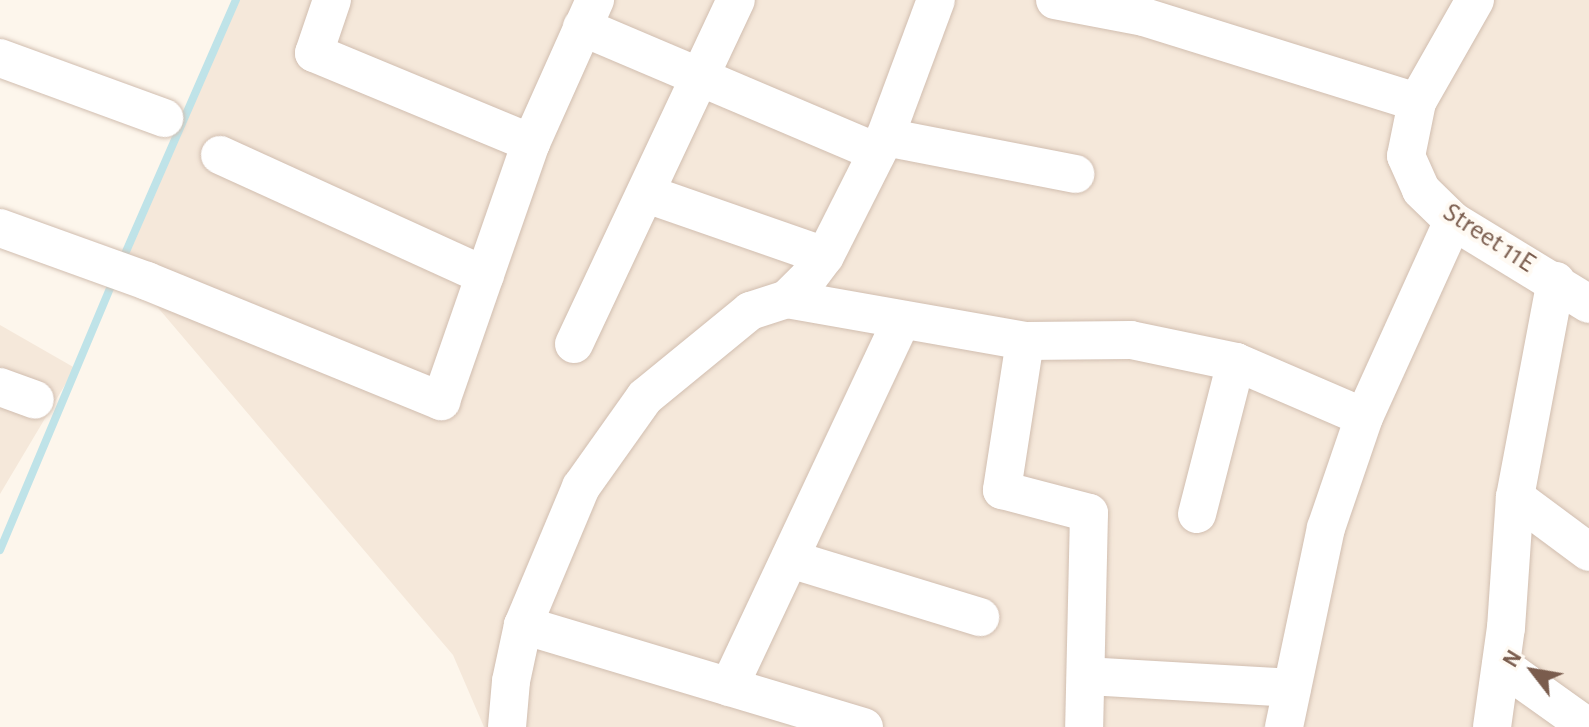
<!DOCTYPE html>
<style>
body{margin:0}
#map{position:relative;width:1589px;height:727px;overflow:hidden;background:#fdf6ec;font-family:"Alegreya Sans",sans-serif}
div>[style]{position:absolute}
.residential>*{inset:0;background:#f5e8da}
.stream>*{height:8px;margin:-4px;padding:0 4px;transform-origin:4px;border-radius:4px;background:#bfe3e8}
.roads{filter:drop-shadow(0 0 2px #d1beb0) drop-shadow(0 0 2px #d1beb0)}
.minor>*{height:38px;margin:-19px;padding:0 19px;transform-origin:19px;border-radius:19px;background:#fff}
span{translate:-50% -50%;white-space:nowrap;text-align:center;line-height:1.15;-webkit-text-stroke:8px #fffaf3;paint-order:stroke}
.street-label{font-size:28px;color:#7a5c4d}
.north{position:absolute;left:1493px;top:631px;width:80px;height:80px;-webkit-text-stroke:6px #fffaf3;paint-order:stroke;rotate:301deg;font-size:22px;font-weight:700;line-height:32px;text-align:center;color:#7a5c4d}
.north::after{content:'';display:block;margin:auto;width:28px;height:36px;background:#7a5c4d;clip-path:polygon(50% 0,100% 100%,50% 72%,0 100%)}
</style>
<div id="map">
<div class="residential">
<div style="clip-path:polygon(236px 0,1589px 0,1589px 727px,484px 727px,453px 655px,120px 263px)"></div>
<div style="clip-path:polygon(0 325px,75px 368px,0 494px)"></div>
</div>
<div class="stream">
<div style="left:121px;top:263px;width:287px;rotate:-66.4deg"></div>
<div style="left:0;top:550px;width:294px;rotate:-67.2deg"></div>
</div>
<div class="roads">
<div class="minor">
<div style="left:332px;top:0;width:56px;rotate:108.8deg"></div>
<div style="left:314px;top:53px;width:235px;rotate:22.5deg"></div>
<div style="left:1055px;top:0;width:91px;rotate:10.8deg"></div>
<div style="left:1144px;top:17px;width:286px;rotate:17.3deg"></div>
<div style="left:1475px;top:0;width:117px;rotate:119.6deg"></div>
<div style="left:1417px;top:102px;width:55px;rotate:101.5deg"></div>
<div style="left:1406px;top:156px;width:37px;rotate:66deg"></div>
<div style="left:1421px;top:190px;width:45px;rotate:44.1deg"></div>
<div style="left:1453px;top:221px;width:159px;rotate:31.4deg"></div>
<div style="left:582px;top:27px;width:320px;rotate:23deg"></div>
<div style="left:0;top:58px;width:175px;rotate:20.1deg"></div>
<div style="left:885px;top:137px;width:194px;rotate:11deg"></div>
<div style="left:220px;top:155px;width:291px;rotate:24.5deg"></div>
<div style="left:647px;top:194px;width:188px;rotate:19.2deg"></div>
<div style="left:0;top:228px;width:156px;rotate:19.8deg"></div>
<div style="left:147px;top:281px;width:318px;rotate:22.2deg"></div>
<div style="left:441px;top:401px;width:273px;rotate:-70.8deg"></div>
<div style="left:531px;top:143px;width:157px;rotate:-65.9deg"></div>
<div style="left:787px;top:299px;width:242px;rotate:10deg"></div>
<div style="left:1025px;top:341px;width:106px;rotate:-0.5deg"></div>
<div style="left:1131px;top:340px;width:107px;rotate:11.8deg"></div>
<div style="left:1236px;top:362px;width:139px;rotate:23.3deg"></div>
<div style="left:1025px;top:341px;width:151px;rotate:98.8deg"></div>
<div style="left:1002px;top:490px;width:90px;rotate:14.8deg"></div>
<div style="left:1089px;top:513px;width:214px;rotate:91.3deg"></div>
<div style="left:574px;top:344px;width:380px;rotate:-64.8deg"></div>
<div style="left:0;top:387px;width:37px;rotate:20deg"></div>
<div style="left:1515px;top:497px;width:92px;rotate:36.6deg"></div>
<div style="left:1197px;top:514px;width:157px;rotate:-75.6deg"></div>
<div style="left:790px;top:559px;width:199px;rotate:17deg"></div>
<div style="left:523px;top:625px;width:356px;rotate:16.7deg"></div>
<div style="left:1501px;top:665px;width:107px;rotate:35.5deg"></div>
<div style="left:1086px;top:676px;width:206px;rotate:3.3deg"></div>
<div style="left:729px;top:687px;width:404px;rotate:-64.8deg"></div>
<div style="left:507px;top:727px;width:46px;rotate:-85deg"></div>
<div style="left:511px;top:681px;width:57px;rotate:-77.9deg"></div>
<div style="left:523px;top:625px;width:150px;rotate:-67.2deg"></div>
<div style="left:581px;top:487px;width:110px;rotate:-54.6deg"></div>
<div style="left:645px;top:397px;width:136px;rotate:-39.3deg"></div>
<div style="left:750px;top:311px;width:39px;rotate:-18deg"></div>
<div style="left:787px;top:299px;width:31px;rotate:-45deg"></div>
<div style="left:809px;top:277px;width:26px;rotate:-53deg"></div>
<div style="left:825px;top:256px;width:133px;rotate:-63.2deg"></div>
<div style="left:885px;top:137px;width:146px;rotate:-69.6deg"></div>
<div style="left:1284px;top:727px;width:203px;rotate:-78.1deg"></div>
<div style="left:1326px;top:528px;width:117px;rotate:-71.1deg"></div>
<div style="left:1364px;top:417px;width:215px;rotate:-65.6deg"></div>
<div style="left:1492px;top:727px;width:100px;rotate:-82deg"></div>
<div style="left:1506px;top:628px;width:131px;rotate:-86.1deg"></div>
<div style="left:1515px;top:497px;width:220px;rotate:-79.3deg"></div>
</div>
</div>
<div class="street-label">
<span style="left:1489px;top:238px;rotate:33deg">Street 11E</span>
</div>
<div class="north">N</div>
</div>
